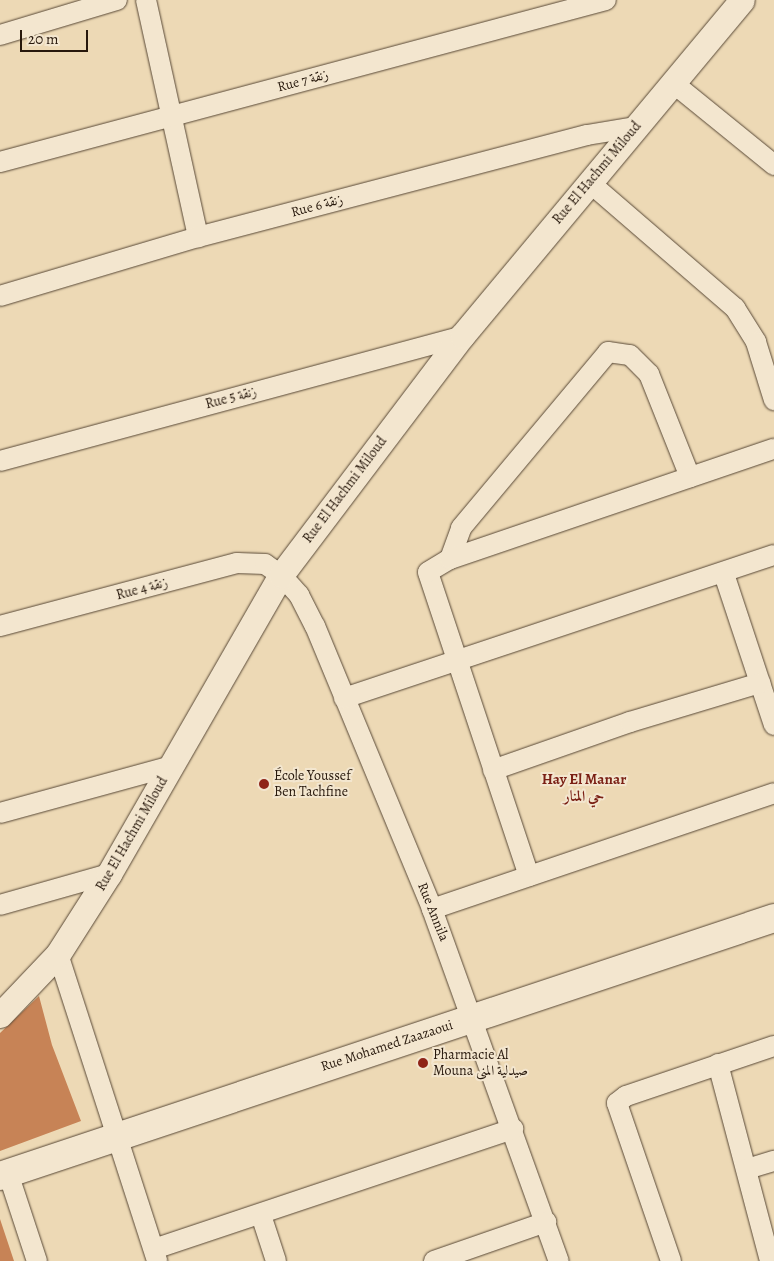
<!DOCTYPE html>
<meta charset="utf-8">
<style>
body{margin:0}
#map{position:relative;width:774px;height:1261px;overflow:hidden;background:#edd9b5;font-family:Alegreya,Amiri,serif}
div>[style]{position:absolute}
.building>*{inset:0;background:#c78356}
.roads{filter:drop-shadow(0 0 1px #584836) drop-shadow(0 0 1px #584836)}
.minor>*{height:20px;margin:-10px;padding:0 10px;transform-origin:10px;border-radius:10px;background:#f3e6cf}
.tertiary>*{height:25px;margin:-12.5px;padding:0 12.5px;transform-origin:12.5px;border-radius:12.5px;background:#f3e6cf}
.secondary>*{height:28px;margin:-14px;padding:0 14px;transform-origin:14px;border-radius:14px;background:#f3e6cf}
.dots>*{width:14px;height:14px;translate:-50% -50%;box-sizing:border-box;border:2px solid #f3e6cf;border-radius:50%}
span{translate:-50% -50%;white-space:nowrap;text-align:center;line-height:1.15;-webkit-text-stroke:4px #f3e6cf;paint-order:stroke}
.street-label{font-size:14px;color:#27180c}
.poi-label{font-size:14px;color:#27180c}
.left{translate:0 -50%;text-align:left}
.neighbourhood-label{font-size:15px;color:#7a1f14;font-weight:700}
.scale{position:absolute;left:20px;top:30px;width:68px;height:22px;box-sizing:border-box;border:2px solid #27180c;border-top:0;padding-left:6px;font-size:15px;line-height:18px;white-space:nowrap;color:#27180c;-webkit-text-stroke:4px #f3e6cf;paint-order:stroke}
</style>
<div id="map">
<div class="building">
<div style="clip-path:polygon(39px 996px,52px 1045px,81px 1121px,0 1151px,0 1033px)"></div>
<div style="clip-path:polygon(0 1219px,14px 1261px,0 1261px)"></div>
</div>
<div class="roads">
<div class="minor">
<div style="left:146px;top:0;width:243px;rotate:77.6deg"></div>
<div style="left:0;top:35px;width:122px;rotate:-16.7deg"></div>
<div style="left:672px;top:82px;width:132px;rotate:39.1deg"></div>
<div style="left:0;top:162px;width:627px;rotate:-14.97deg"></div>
<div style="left:589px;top:182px;width:193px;rotate:40.8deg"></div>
<div style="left:735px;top:308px;width:40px;rotate:58deg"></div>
<div style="left:756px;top:342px;width:61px;rotate:72.8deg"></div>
<div style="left:0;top:296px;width:207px;rotate:-16.6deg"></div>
<div style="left:198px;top:237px;width:402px;rotate:-14.7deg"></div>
<div style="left:587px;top:135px;width:50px;rotate:-9.3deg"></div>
<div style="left:0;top:461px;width:479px;rotate:-15.1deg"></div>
<div style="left:450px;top:559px;width:33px;rotate:-70deg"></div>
<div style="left:461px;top:528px;width:229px;rotate:-50.1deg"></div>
<div style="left:608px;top:352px;width:22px;rotate:8deg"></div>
<div style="left:630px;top:355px;width:27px;rotate:45deg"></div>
<div style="left:649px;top:374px;width:111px;rotate:68.3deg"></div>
<div style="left:724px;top:574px;width:159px;rotate:71.7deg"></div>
<div style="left:0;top:626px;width:245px;rotate:-14.9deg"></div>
<div style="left:237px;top:563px;width:28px;rotate:2deg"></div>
<div style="left:265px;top:564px;width:19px;rotate:35deg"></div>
<div style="left:281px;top:575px;width:27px;rotate:48deg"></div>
<div style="left:299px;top:595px;width:35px;rotate:63deg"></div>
<div style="left:315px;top:626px;width:306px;rotate:67.5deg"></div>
<div style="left:432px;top:909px;width:374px;rotate:70.2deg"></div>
<div style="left:344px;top:698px;width:453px;rotate:-18.4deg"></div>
<div style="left:493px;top:770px;width:145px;rotate:-19.3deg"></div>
<div style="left:630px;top:722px;width:136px;rotate:-16.7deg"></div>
<div style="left:0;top:813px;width:178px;rotate:-15.3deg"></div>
<div style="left:529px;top:876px;width:320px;rotate:-108.4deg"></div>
<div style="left:428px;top:572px;width:26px;rotate:-31deg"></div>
<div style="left:450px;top:559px;width:342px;rotate:-18.8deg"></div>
<div style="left:0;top:905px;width:113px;rotate:-15.9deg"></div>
<div style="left:432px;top:909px;width:361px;rotate:-18.7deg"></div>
<div style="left:58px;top:954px;width:323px;rotate:72.1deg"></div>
<div style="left:718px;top:1064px;width:204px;rotate:75.2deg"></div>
<div style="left:747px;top:1169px;width:28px;rotate:-17deg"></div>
<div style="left:8px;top:1173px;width:93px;rotate:71.8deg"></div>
<div style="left:261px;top:1215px;width:48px;rotate:71.9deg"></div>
<div style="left:154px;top:1249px;width:379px;rotate:-18.5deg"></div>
<div style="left:434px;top:1261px;width:119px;rotate:-19.2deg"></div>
<div style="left:671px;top:1261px;width:167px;rotate:-108.9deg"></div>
<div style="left:617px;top:1103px;width:11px;rotate:-38deg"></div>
<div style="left:626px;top:1096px;width:156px;rotate:-18.7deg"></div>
</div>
<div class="tertiary">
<div style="left:0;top:1015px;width:84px;rotate:-46.4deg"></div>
<div style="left:58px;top:954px;width:95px;rotate:-57.5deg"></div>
<div style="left:109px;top:874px;width:345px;rotate:-60.1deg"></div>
<div style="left:281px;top:575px;width:300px;rotate:-52.9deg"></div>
<div style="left:462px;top:336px;width:437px;rotate:-50.2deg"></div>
</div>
<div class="secondary">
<div style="left:0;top:1176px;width:816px;rotate:-18.43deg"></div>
</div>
</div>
<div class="dots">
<div style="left:264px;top:784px;background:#8f2418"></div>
<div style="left:423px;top:1063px;background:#8f2418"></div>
</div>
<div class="street-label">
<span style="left:303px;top:81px;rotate:-15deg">Rue 7 زنقة</span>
<span style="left:597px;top:173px;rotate:-50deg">Rue El Hachmi Miloud</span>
<span style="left:317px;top:206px;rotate:-15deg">Rue 6 زنقة</span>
<span style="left:231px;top:398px;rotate:-15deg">Rue 5 زنقة</span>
<span style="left:345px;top:490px;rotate:-53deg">Rue El Hachmi Miloud</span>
<span style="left:142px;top:589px;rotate:-15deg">Rue 4 زنقة</span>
<span style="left:132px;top:834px;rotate:-60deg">Rue El Hachmi Miloud</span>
<span style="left:433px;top:912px;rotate:68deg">Rue Annila</span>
<span style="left:387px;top:1046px;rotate:-18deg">Rue Mohamed Zaazaoui</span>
</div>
<div class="poi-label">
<span class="left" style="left:274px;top:784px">École Youssef<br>Ben Tachfine</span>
<span class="left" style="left:433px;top:1063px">Pharmacie Al<br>Mouna صيدلية المنى</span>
</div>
<div class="neighbourhood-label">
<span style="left:584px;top:788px">Hay El Manar<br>حي المنار</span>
</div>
<div class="scale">20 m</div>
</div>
